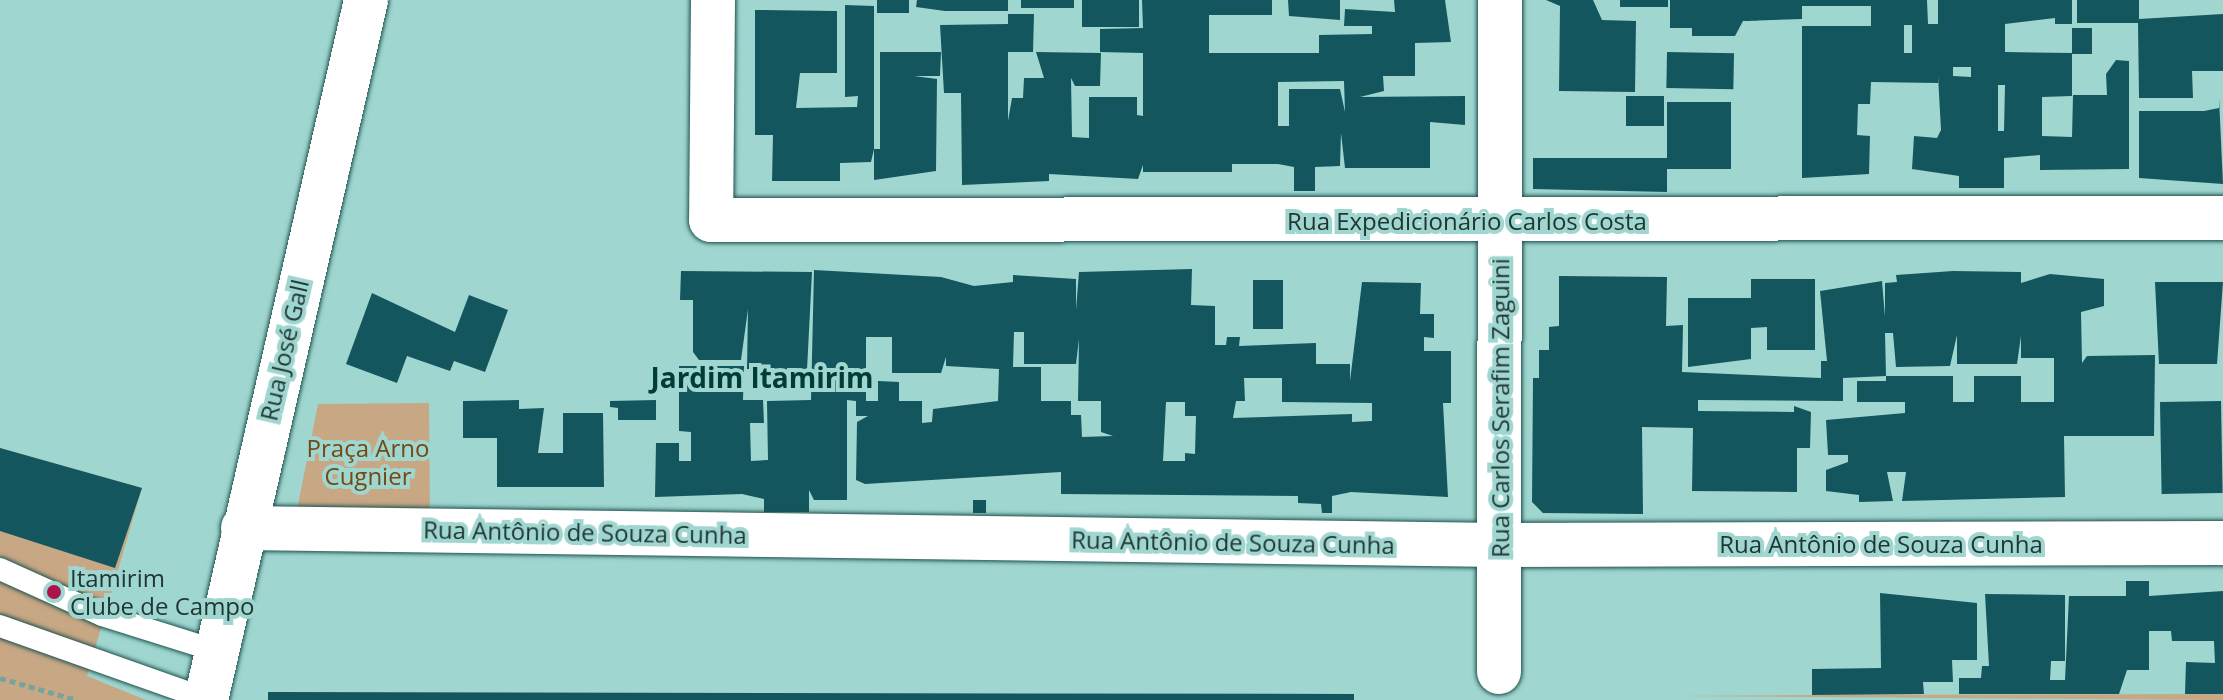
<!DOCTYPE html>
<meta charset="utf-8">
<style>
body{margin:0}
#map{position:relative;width:2223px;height:700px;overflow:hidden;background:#a0d6d0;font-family:"Open Sans",sans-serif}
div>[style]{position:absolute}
.green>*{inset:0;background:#c8a785}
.building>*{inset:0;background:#13565e;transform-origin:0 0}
.path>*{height:5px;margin-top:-2.5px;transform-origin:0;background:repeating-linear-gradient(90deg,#77a39e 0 6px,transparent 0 10px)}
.roads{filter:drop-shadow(0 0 2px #1d534e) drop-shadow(0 0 2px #1d534e)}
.lane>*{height:22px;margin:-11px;padding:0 11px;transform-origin:11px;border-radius:11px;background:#fff}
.street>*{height:44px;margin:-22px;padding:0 22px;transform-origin:22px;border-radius:22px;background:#fff}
.secondary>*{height:44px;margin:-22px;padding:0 22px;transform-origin:22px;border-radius:22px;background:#fff}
.dots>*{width:22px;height:22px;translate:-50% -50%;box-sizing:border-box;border:4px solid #a0d6d0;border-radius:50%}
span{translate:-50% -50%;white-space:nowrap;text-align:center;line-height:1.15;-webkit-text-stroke:8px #a0d6d0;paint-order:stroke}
.street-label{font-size:24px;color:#1f3533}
.park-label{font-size:24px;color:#744912}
.poi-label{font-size:24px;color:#1f3533}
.left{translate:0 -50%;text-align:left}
.quarter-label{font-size:28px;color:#003d39;font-weight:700}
</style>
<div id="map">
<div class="green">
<div style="clip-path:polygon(429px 403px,430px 520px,295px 520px,318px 404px)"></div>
<div style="clip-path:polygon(0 448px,142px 488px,87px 676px,146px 700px,0 700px)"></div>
<div style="clip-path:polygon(2223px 694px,2223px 700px,1673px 696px,1812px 695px)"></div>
</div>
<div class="building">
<div style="left:877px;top:0;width:32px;height:13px"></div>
<div style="clip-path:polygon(917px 0,1008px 0,1008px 11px,945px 11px,916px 7px)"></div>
<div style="left:1021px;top:0;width:53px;height:8px"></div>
<div style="left:1082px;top:0;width:57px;height:27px"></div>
<div style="clip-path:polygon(evenodd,1142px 0,1272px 0,1272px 15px,1209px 15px,1209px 53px,1319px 53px,1319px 35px,1372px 34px,1372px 26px,1344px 26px,1345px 9px,1395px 12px,1394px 0,1445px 0,1451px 42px,1415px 43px,1415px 76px,1383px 76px,1384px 91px,1360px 97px,1465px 96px,1465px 125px,1430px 122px,1430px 168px,1345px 168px,1341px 133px,1340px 166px,1315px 167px,1315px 191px,1294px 191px,1294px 167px,1278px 164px,1232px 164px,1232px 172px,1143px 172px,1143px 165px,1138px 179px,1049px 174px,1049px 181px,962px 185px,961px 93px,944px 93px,940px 25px,1008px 24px,1008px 14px,1034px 14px,1033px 52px,1008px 52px,1008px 121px,1012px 98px,1023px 98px,1024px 78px,1044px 78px,1036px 52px,1101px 53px,1100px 86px,1075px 86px,1071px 78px,1072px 137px,1089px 138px,1089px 97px,1137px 97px,1137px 115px,1143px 116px,1143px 53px,1100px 52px,1100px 29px,1143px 28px,1142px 0,1344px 81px,1345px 112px,1340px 89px,1289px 89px,1289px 126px,1278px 126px,1278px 82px,1344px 81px)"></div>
<div style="clip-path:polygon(1288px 0,1340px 0,1340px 20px,1289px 16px)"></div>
<div style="clip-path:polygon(1546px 0,1593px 0,1602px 20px,1636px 21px,1635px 92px,1559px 91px,1560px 6px)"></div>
<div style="left:1620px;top:0;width:48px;height:7px"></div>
<div style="clip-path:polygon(evenodd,1670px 0,1927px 0,1928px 24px,1938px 24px,1938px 0,2072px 0,2072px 24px,2055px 24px,2055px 18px,2005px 24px,2005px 52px,2072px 53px,2072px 96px,2042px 97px,2042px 136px,2072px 137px,2073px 95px,2107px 95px,2106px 74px,2116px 60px,2129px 61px,2129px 169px,2040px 170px,2040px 155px,2004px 158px,2004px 188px,1959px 188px,1959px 176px,1912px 169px,1914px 136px,1937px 138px,1941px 130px,1938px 76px,1938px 83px,1871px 82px,1870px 104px,1858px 104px,1857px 135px,1870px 136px,1869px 174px,1802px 178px,1802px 26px,1871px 26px,1871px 6px,1802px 6px,1802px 19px,1743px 21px,1735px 36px,1692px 36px,1692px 28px,1670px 28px,1670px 0,1904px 25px,1912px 25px,1912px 53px,1904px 53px,1904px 25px,1670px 0,1953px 67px,1971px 67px,1971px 77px,1953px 76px,1953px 67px,1670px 0,1998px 85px,2005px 85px,2004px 131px,1998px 131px,1998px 85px)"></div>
<div style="clip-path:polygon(2077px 0,2139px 0,2139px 19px,2223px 14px,2223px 71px,2192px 71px,2193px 98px,2139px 98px,2138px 23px,2077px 23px)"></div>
<div style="clip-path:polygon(845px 5px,874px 6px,874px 149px,880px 149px,880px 52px,941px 52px,940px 76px,914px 76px,937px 79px,936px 171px,874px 180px,874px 149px,871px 162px,840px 163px,840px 181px,772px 181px,773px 135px,755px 135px,755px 10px,837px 11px,837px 73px,800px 73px,796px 108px,857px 107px,858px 96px,845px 97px)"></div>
<div style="left:2092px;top:28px;width:26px;height:20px;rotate:90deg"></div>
<div style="left:1667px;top:52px;width:67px;height:36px;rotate:1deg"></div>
<div style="left:1626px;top:96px;width:38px;height:30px"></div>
<div style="clip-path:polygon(2219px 98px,2223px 184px,2139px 178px,2139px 111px,2204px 111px,2219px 108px)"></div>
<div style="clip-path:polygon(1667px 102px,1731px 102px,1731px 169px,1667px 169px,1667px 192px,1533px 189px,1533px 158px,1667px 158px)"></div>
<div style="clip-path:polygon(evenodd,1192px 269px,1191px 305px,1215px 306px,1215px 345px,1226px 345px,1227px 337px,1240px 337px,1239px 346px,1316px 343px,1316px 364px,1350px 364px,1350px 381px,1362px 282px,1421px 283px,1420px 314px,1434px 314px,1434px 338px,1424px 337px,1424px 351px,1451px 351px,1451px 403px,1443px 403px,1448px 497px,1351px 492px,1332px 496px,1332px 513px,1322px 513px,1321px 504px,1298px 503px,1298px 496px,1061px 494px,1061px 472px,865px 484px,856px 480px,857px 422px,868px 416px,856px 416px,856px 401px,847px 400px,847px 500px,814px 500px,809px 490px,809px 512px,764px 512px,764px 499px,742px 494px,655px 497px,656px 443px,679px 443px,679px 461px,691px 461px,691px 432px,679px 431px,679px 366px,744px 366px,743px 400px,763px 400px,764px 423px,750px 423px,751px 461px,768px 460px,767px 401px,811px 400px,814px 270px,941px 277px,974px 286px,1013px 282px,1013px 275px,1076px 279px,1076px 310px,1079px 272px,1192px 269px,1014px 332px,1024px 332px,1024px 364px,1076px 364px,1079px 339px,1078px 401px,1101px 401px,1101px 432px,1113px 436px,1082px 437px,1081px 415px,1071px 415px,1071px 401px,1041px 401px,1041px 367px,1013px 367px,1014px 332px,1192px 269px,866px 337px,892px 337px,892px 373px,941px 373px,946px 357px,946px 366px,999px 369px,998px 401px,933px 409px,932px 422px,922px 423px,922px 401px,899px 401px,899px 382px,878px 381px,878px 401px,866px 401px,866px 337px,1192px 269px,1244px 378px,1282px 378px,1282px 402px,1372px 403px,1372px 421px,1352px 422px,1352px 414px,1233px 418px,1236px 401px,1245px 401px,1244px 378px,1192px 269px,1166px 402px,1185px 402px,1185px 416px,1196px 416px,1195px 454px,1185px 453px,1185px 461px,1163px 461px,1166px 402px)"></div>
<div style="clip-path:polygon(681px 271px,812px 272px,807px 370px,747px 369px,748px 309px,741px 360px,699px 360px,693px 352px,693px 300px,680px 300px)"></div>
<div style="clip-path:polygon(evenodd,1953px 271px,2021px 272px,2021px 283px,2050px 274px,2104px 279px,2104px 306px,2081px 312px,2082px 363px,2087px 356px,2155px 355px,2154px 436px,2064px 436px,2065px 497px,1902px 501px,1906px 472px,1887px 472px,1893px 501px,1859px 502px,1859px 495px,1826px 491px,1826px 470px,1848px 462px,1848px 455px,1828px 455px,1826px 420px,1905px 413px,1905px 402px,1857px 402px,1857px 381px,1886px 381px,1886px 376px,1843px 378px,1843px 401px,1698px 400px,1698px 411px,1794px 412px,1794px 406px,1811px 412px,1810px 448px,1797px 448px,1797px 492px,1692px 491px,1693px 428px,1642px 427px,1643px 514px,1543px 513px,1532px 502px,1533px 378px,1539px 378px,1539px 350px,1549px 350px,1549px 327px,1559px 326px,1559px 276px,1667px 277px,1666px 326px,1683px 325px,1682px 372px,1821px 378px,1821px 361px,1827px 361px,1820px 291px,1882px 281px,1885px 317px,1885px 283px,1897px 282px,1896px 275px,1953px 271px,1885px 333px,1893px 333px,1896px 367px,1950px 366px,1957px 335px,1957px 364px,2017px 364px,2021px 336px,2021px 358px,2054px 358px,2054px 402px,2021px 402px,2021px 376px,1974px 376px,1974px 402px,1953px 402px,1953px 376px,1886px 376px,1885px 333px)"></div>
<div style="clip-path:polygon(1751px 279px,1815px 279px,1815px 350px,1767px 350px,1767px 327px,1751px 328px,1751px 359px,1688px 367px,1688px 298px,1751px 298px)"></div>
<div style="left:1253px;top:280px;width:30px;height:49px"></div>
<div style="clip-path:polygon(2155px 282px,2223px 282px,2217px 364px,2159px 364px)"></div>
<div style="clip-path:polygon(372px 293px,455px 332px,469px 295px,508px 310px,485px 372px,454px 361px,450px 371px,407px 356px,397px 383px,346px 364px)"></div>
<div style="clip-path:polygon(519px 400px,519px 409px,544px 408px,538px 453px,563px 453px,563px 413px,603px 413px,604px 487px,497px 487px,497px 438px,463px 438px,463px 401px)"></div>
<div style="clip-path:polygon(656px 400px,656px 420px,618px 420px,618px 408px,610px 407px,610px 401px)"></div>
<div style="left:2221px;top:401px;width:92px;height:61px;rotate:89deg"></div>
<div style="clip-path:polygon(0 448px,142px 488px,115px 568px,0 531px)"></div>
<div style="left:973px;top:500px;width:13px;height:13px"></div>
<div style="clip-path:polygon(2126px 581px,2149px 581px,2149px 596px,2223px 591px,2223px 694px,2185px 694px,2186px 662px,2215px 663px,2214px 641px,2172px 641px,2171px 631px,2149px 631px,2149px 670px,2127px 670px,2119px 694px,1959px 694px,1959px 678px,1981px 678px,1982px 666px,1989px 666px,1985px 594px,2065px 595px,2065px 661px,2051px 661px,2050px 680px,2065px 680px,2069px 596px,2126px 596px)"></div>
<div style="clip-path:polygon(1880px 593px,1977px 603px,1977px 660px,1952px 660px,1953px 682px,1923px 682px,1924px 694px,1812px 695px,1812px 669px,1881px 668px)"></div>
<div style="clip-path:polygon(268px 692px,1354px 694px,1354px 700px,268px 700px)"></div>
</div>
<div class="path">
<div style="left:0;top:678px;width:80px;rotate:15.9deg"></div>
</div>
<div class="roads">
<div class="lane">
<div style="left:0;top:569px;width:112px;rotate:24.3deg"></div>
<div style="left:102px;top:615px;width:121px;rotate:17.4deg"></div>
<div style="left:0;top:626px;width:219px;rotate:19.5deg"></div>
</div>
<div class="street">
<div style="left:713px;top:0;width:220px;rotate:90.5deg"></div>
<div style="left:711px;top:220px;width:1512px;rotate:-0.08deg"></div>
<div style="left:243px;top:528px;width:1258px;rotate:0.77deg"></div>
<div style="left:1501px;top:545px;width:722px;rotate:-0.16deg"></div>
<div style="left:1499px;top:672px;width:672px;rotate:-89.91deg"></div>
</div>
<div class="secondary">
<div style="left:206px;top:700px;width:718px;rotate:-77.12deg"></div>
</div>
</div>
<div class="dots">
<div style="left:54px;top:592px;background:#a9154a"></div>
</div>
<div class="street-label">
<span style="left:1467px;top:221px">Rua Expedicionário Carlos Costa</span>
<span style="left:284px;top:350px;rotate:-77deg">Rua José Gall</span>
<span style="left:1500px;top:408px;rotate:-90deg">Rua Carlos Serafim Zaguini</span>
<span style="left:585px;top:532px;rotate:1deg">Rua Antônio de Souza Cunha</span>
<span style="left:1233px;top:542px;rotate:1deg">Rua Antônio de Souza Cunha</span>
<span style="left:1881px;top:544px">Rua Antônio de Souza Cunha</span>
</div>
<div class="park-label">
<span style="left:368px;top:462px">Praça Arno<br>Cugnier</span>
</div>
<div class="poi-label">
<span class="left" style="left:70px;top:592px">Itamirim<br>Clube de Campo</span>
</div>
<div class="quarter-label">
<span style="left:762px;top:377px">Jardim Itamirim</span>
</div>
</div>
